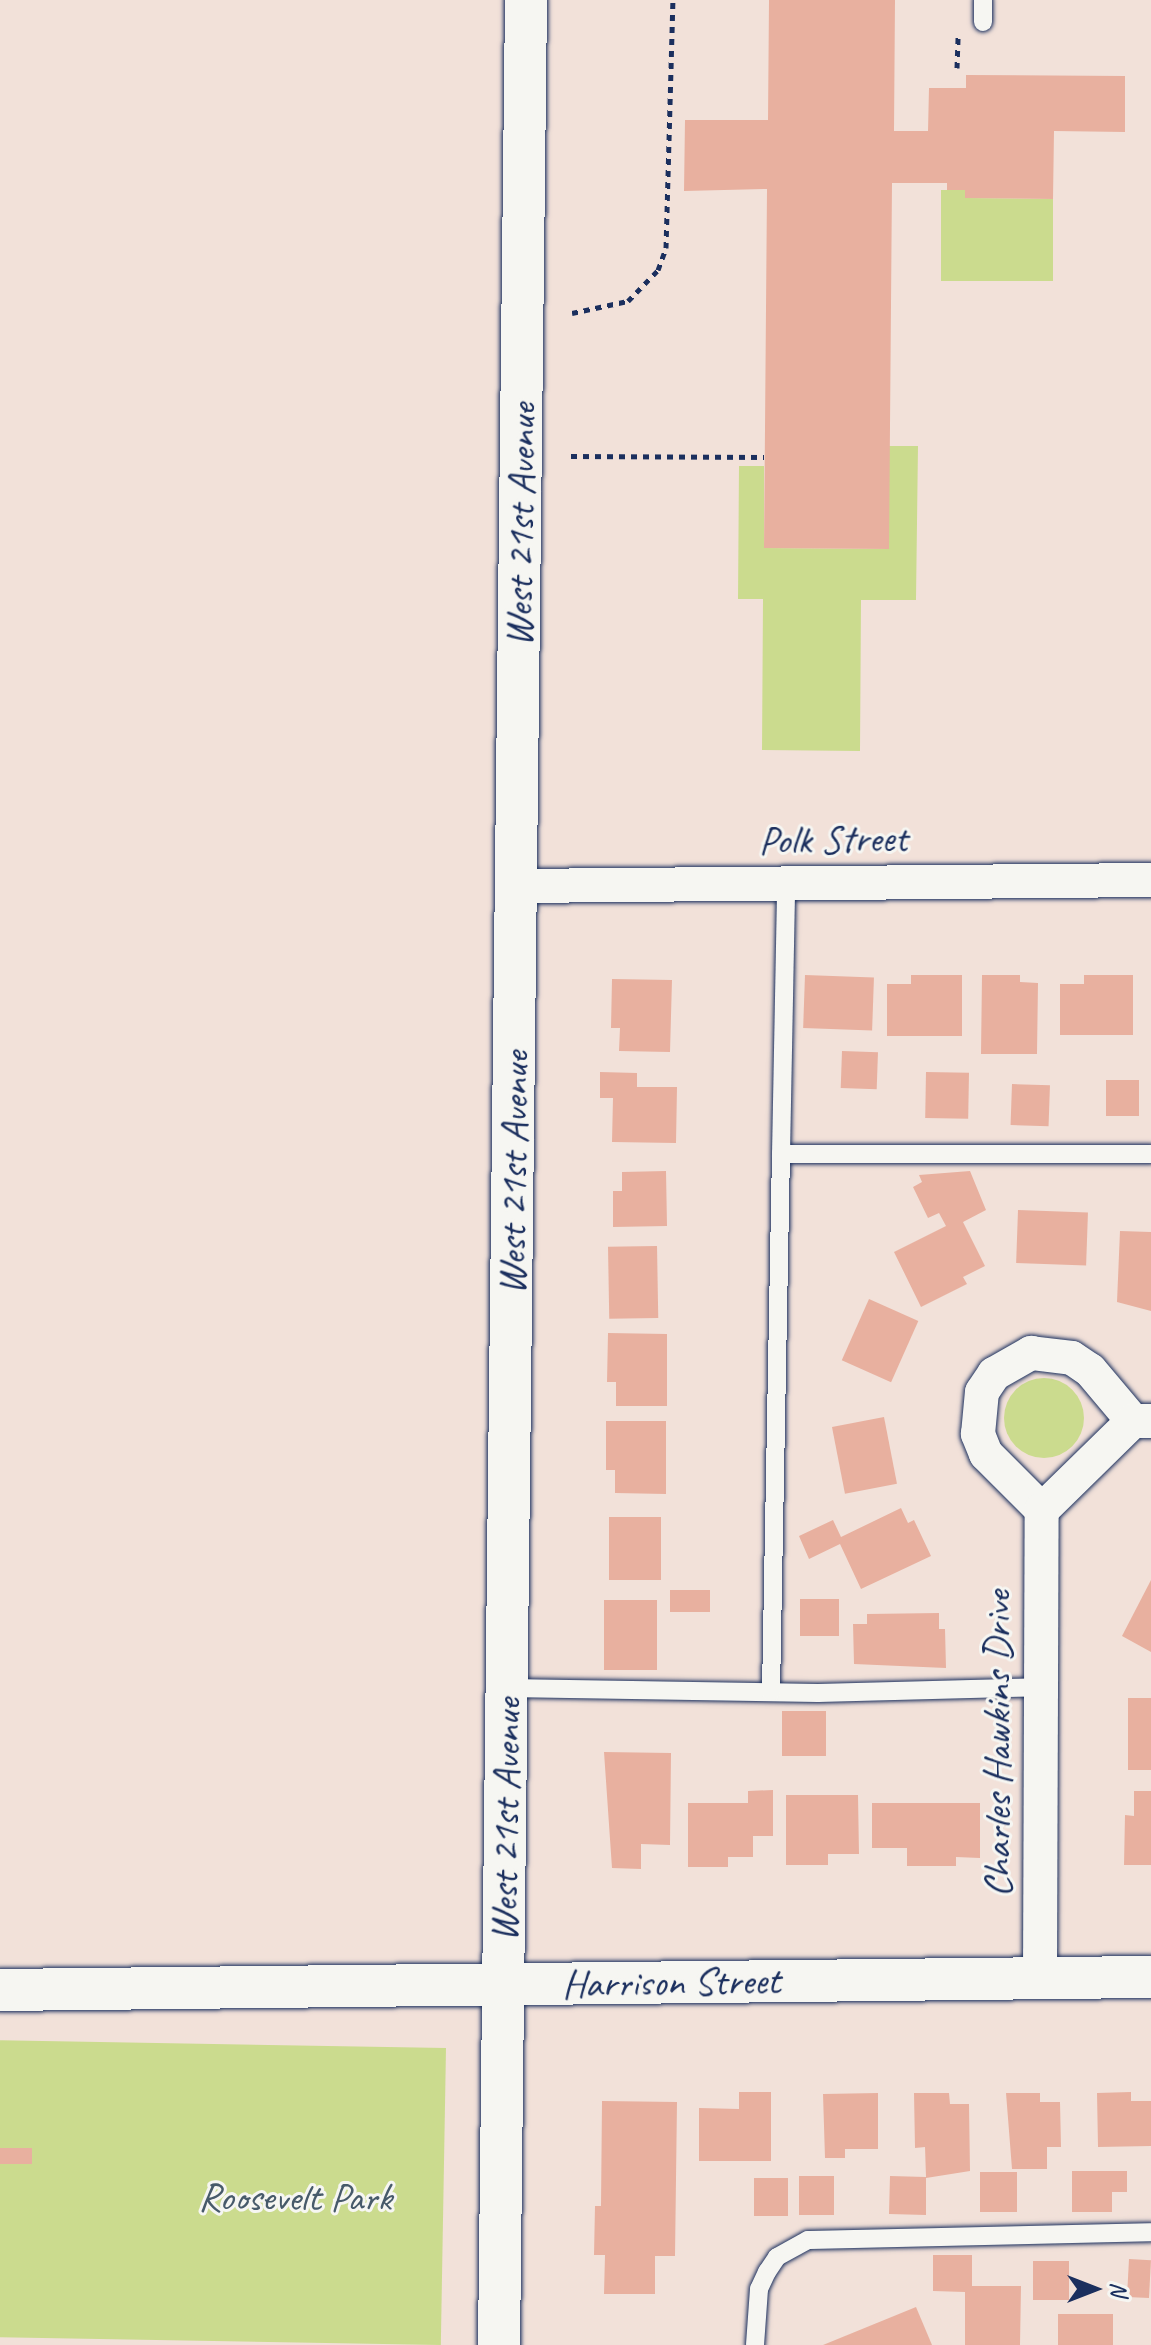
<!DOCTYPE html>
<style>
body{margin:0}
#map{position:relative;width:1151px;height:2345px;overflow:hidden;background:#f2e1d9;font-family:Caveat,sans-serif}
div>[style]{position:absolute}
.green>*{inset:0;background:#cbdb8e;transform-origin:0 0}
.round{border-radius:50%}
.building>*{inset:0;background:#e8b09f;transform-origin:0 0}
.path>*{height:5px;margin-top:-2.5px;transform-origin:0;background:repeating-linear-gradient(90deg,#1b2f5e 0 6px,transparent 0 12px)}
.roads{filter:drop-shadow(0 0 2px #1b2f5e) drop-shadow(0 0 2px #1b2f5e)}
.service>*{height:18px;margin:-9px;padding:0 9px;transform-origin:9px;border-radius:9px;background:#f6f6f2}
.minor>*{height:34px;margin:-17px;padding:0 17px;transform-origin:17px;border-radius:17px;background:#f6f6f2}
.tertiary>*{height:42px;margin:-21px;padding:0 21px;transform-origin:21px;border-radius:21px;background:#f6f6f2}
span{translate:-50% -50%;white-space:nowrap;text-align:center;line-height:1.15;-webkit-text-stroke:6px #f6f6f2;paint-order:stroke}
.street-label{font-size:40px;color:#1b2f5e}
.park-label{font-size:40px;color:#475a6a}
.north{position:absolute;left:1055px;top:2249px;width:80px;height:80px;-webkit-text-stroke:6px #f6f6f2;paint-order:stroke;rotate:90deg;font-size:22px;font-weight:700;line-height:32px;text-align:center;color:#1b2f5e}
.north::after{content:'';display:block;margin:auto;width:28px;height:36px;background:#1b2f5e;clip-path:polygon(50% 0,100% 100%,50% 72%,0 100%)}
</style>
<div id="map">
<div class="green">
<div style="clip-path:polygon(941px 190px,965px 190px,966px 198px,1053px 199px,1053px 281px,941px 281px)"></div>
<div style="clip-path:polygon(889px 446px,918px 446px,916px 600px,861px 600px,860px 751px,762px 750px,763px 599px,738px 599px,739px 466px,764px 466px,764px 548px,888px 549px)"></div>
<div class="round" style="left:1004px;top:1378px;width:80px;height:80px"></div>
<div style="left:446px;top:2048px;width:297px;height:446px;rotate:91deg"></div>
</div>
<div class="building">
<div style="clip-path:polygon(769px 0,895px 0,894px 131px,928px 131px,929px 88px,966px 88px,966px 75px,1125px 76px,1125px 132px,1054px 131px,1053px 199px,965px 198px,965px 190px,947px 190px,947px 183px,892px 183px,889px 549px,764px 548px,767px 189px,684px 191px,685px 120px,768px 120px)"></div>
<div style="left:805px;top:975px;width:69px;height:53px;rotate:2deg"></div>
<div style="clip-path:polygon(911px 975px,962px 975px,962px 1036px,887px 1036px,887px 984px,911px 984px)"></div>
<div style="clip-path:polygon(982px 975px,1020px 975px,1020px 982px,1038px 983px,1037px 1054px,981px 1054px)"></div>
<div style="clip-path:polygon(1084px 975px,1133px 975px,1133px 1035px,1060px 1035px,1060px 984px,1084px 984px)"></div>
<div style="clip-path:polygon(612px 979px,672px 980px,670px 1052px,619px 1051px,620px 1028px,611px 1028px)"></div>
<div style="left:842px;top:1051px;width:36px;height:37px;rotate:2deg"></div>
<div style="clip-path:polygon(600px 1072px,637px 1073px,637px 1087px,677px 1087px,676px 1143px,612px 1142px,613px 1098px,600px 1098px)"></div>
<div style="left:926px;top:1072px;width:43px;height:46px;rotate:1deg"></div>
<div style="left:1106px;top:1080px;width:33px;height:36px"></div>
<div style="left:1012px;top:1084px;width:38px;height:41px;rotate:2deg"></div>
<div style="clip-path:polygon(666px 1171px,667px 1226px,613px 1227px,613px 1191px,622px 1191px,622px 1172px)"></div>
<div style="clip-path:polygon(970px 1171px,986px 1210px,963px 1222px,985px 1266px,963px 1277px,967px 1284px,921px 1307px,894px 1252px,946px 1226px,939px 1213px,928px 1218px,913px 1187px,922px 1182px,919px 1175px)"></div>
<div style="left:1018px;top:1210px;width:70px;height:53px;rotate:2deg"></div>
<div style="clip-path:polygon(1120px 1231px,1151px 1232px,1151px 1311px,1117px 1302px)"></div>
<div style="left:657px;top:1246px;width:72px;height:49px;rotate:89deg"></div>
<div style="left:869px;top:1299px;width:54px;height:67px;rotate:24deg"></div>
<div style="clip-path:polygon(608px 1333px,667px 1334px,667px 1406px,616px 1406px,616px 1382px,607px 1382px)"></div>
<div style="left:884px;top:1417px;width:68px;height:53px;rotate:79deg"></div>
<div style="clip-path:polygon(606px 1421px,666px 1421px,666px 1494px,615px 1493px,615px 1470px,606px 1470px)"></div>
<div style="clip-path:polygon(901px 1508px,908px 1523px,914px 1520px,931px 1556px,861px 1589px,840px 1544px,809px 1559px,799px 1536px,833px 1520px,841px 1537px)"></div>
<div style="left:609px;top:1517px;width:52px;height:63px"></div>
<div style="clip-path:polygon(1151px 1580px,1151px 1652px,1122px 1636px)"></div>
<div style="left:670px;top:1590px;width:40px;height:22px"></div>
<div style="left:800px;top:1599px;width:39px;height:37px"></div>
<div style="left:604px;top:1600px;width:53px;height:70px"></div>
<div style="clip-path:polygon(939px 1613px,939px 1629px,945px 1629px,946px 1668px,854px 1664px,853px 1624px,867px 1624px,867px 1614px)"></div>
<div style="left:1128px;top:1698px;width:23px;height:72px"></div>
<div style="left:826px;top:1711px;width:45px;height:44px;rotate:90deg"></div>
<div style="clip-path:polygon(604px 1752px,671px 1753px,670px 1845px,641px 1844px,641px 1869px,612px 1868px)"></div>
<div style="clip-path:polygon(773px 1790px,773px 1836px,753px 1836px,753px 1857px,728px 1857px,728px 1867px,688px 1867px,688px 1803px,748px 1803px,748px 1791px)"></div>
<div style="clip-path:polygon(1134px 1791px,1151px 1791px,1151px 1865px,1124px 1865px,1125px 1815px,1134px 1816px)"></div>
<div style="clip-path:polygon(786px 1795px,858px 1795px,859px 1854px,828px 1854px,828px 1865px,786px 1865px)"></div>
<div style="clip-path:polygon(872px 1803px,980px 1803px,980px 1858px,956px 1857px,956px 1866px,907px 1866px,907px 1848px,872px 1848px)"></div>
<div style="clip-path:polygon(739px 2092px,771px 2092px,771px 2161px,699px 2161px,699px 2108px,739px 2109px)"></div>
<div style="clip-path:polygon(1131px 2092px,1131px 2101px,1151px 2101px,1151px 2146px,1098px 2147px,1097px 2093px)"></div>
<div style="clip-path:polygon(878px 2093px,878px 2149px,845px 2149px,845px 2158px,825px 2158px,823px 2094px)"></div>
<div style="clip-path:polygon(914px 2093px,949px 2093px,950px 2104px,969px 2104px,970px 2171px,926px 2178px,926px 2215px,889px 2214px,890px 2176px,926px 2177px,925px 2147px,915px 2148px)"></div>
<div style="clip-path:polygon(1006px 2093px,1040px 2093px,1040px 2102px,1060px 2102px,1061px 2147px,1047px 2147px,1047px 2169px,1012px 2169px)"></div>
<div style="clip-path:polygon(602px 2101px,677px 2102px,675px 2256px,655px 2256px,655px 2294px,604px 2294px,605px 2255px,594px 2255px,595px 2206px,601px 2206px)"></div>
<div style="left:0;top:2148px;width:32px;height:16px"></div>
<div style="clip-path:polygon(1072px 2171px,1127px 2171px,1127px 2192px,1112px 2192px,1112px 2212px,1072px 2212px)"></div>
<div style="left:980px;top:2172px;width:37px;height:40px"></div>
<div style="left:799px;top:2176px;width:35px;height:39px"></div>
<div style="left:754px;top:2178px;width:34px;height:38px"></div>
<div style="clip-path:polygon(933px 2255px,972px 2255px,972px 2286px,1021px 2286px,1020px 2345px,965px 2345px,965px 2292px,933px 2291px)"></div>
<div style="left:1129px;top:2259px;width:22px;height:38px;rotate:3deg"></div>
<div style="left:1069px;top:2261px;width:39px;height:36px;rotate:90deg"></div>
<div style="clip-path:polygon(916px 2307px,932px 2345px,823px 2345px)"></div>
<div style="left:1058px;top:2314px;width:55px;height:31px"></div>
</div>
<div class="path">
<div style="left:957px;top:68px;width:35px;rotate:-88deg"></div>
<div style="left:572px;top:313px;width:57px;rotate:-12.1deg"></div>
<div style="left:628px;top:301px;width:43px;rotate:-45.9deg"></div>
<div style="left:658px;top:270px;width:23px;rotate:-70deg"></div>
<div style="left:666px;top:248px;width:248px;rotate:-88.4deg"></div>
<div style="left:571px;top:456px;width:193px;rotate:0.3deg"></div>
</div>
<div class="roads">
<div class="service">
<div style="left:983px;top:22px;width:22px;rotate:-90deg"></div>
<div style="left:781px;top:1154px;width:271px;rotate:-88.9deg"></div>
<div style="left:507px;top:1688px;width:311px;rotate:0.9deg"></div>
<div style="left:818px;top:1693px;width:223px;rotate:-1.5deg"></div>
<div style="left:771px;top:1692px;width:538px;rotate:-88.94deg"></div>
<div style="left:781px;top:1154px;width:370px"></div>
<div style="left:755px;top:2345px;width:56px;rotate:-85.9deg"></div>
<div style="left:759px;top:2289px;width:19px;rotate:-65deg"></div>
<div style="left:767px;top:2272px;width:18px;rotate:-56deg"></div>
<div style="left:777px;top:2257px;width:35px;rotate:-29deg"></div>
<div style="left:808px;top:2240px;width:343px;rotate:-1.3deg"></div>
</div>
<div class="minor">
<div style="left:516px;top:886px;width:635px;rotate:-0.54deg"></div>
<div style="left:1042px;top:1510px;width:79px;rotate:-135deg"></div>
<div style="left:986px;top:1454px;width:22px;rotate:-112deg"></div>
<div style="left:978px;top:1434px;width:42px;rotate:-84.6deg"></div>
<div style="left:982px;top:1392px;width:22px;rotate:-56deg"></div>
<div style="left:994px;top:1374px;width:43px;rotate:-29.6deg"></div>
<div style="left:1031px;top:1353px;width:41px;rotate:7deg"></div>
<div style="left:1072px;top:1358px;width:22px;rotate:34deg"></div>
<div style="left:1090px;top:1370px;width:67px;rotate:49.9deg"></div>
<div style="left:1040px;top:1978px;width:468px;rotate:-89.8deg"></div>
<div style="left:1042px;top:1510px;width:127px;rotate:-44.4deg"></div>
<div style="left:1133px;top:1421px;width:18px"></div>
</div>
<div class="tertiary">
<div style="left:0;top:1990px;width:1151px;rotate:-0.65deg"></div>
<div style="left:499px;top:2345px;width:2345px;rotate:-89.34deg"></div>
</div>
</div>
<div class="street-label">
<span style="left:520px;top:525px;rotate:-89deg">West 21st Avenue</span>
<span style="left:833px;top:839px;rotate:-1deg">Polk Street</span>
<span style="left:513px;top:1173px;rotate:-89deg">West 21st Avenue</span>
<span style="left:997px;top:1744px;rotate:-90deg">Charles Hawkins Drive</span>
<span style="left:505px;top:1820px;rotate:-89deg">West 21st Avenue</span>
<span style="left:671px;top:1982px;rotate:-1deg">Harrison Street</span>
</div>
<div class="park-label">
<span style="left:295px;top:2197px">Roosevelt Park</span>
</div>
<div class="north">N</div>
</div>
